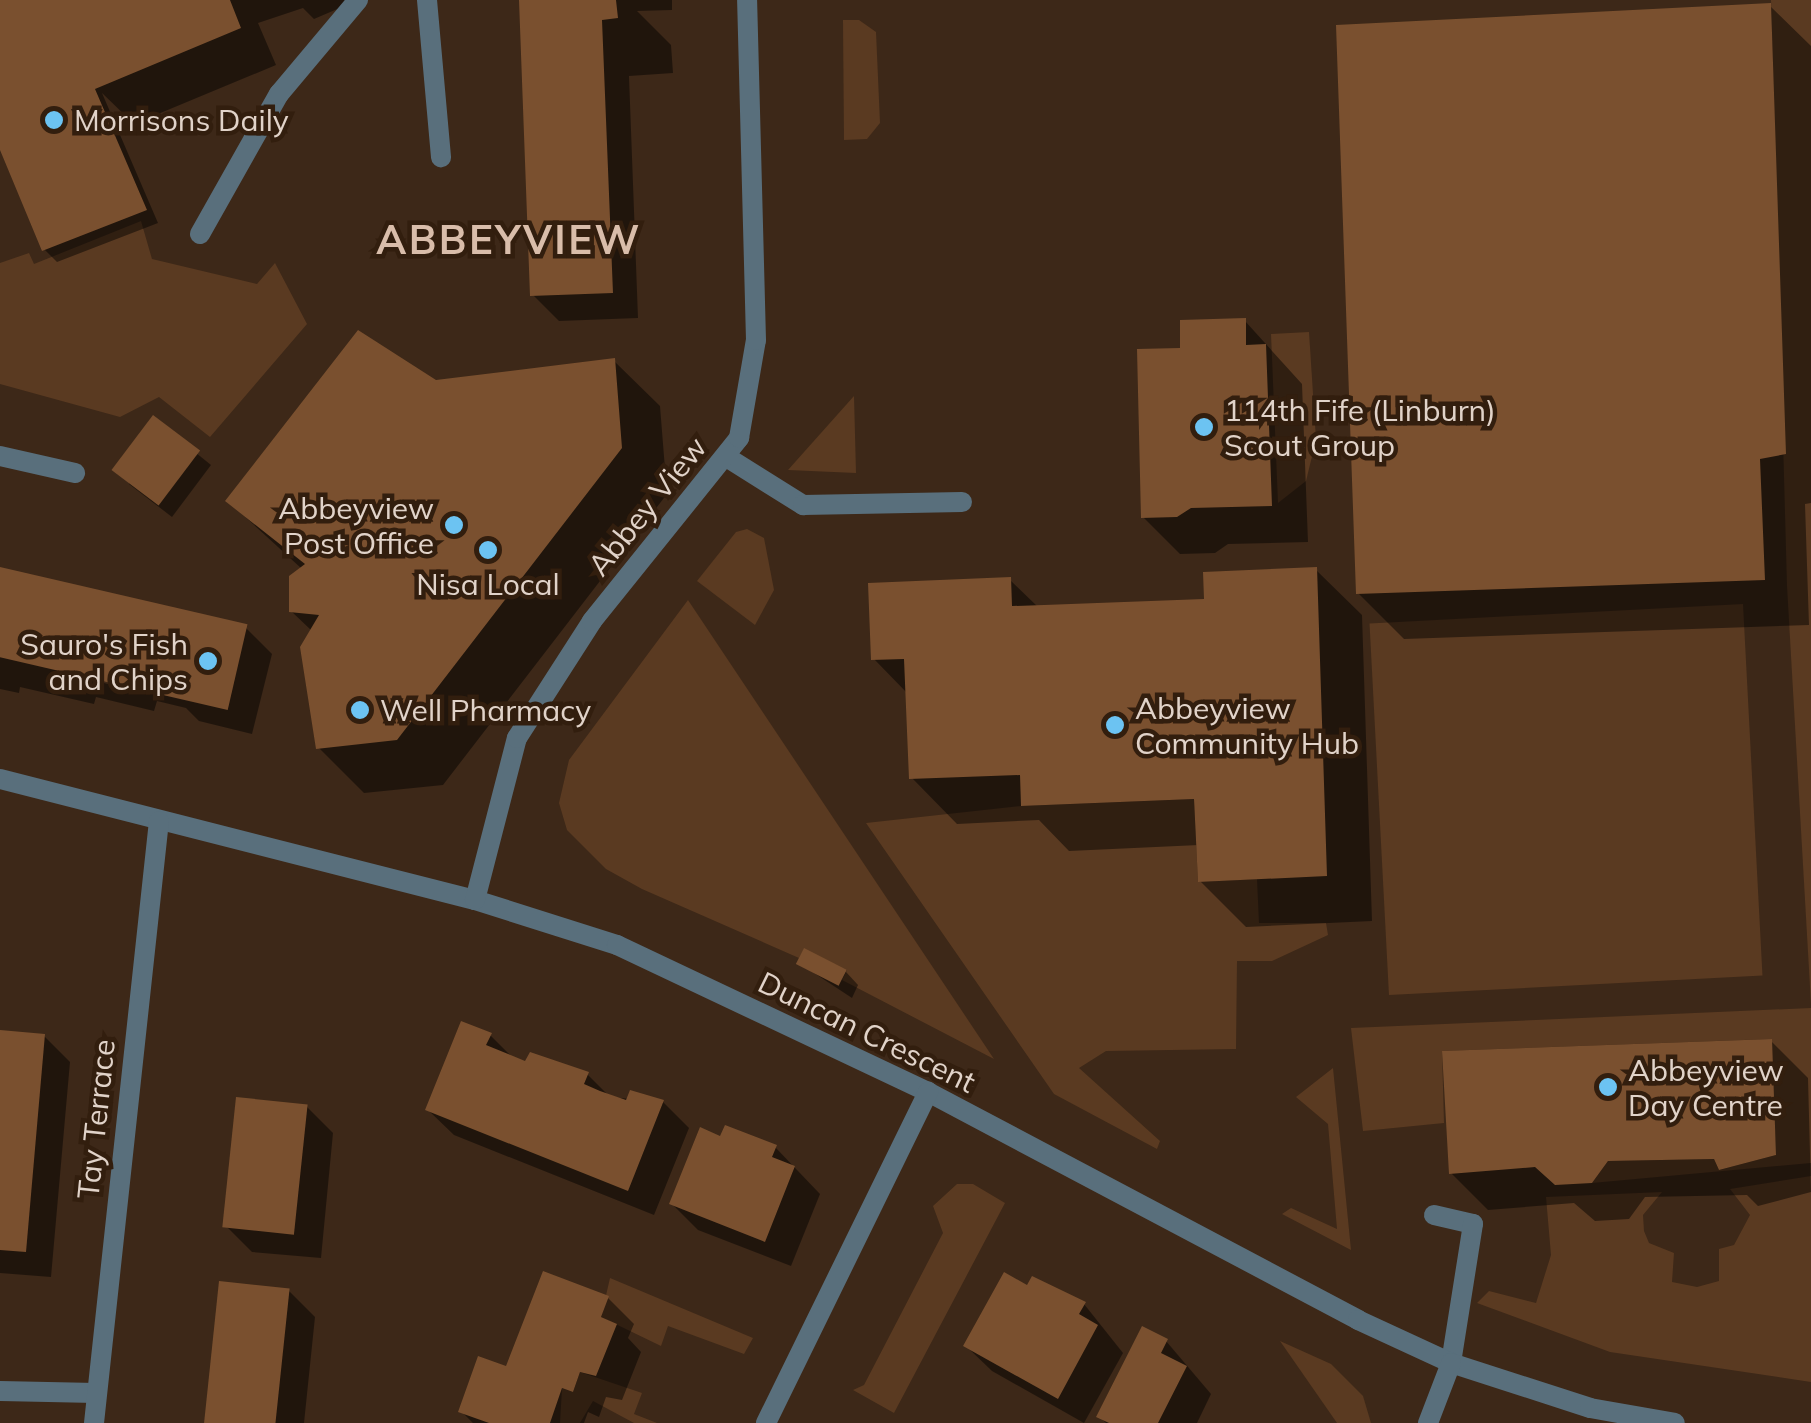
<!DOCTYPE html>
<style>
body{margin:0}
#map{position:relative;width:1811px;height:1423px;overflow:hidden;background:#3d2818;font-family:Mulish,sans-serif}
div>[style]{position:absolute}
.green>*{inset:0;background:#5a3a21;transform-origin:0 0}
.shadow>*{inset:0;background:#0007}
.building>*{inset:0;background:#7a502f;transform-origin:0 0}
.lane>*{height:20px;margin:-10px;padding:0 10px;transform-origin:10px;border-radius:10px;background:#596f7c}
.street>*{height:20px;margin:-10px;padding:0 10px;transform-origin:10px;border-radius:10px;background:#596f7c}
.dots>*{width:28px;height:28px;translate:-50% -50%;box-sizing:border-box;border:5px solid #321e0e;border-radius:50%}
span{translate:-50% -50%;white-space:nowrap;text-align:center;line-height:1.15;-webkit-text-stroke:9px #321e0e;paint-order:stroke}
.poi-label{font-size:30px;color:#e1d3c9}
.left{translate:0 -50%;text-align:left}
.right{translate:-100% -50%;text-align:right}
.street-label{font-size:30px;color:#e1d3c9}
.district-label{font-size:40px;color:#d9bdaa;font-weight:700;letter-spacing:2.5px}
</style>
<div id="map">
<div class="green">
<div style="clip-path:polygon(1771px 0,1811px 0,1811px 1004px,1787px 586px)"></div>
<div style="clip-path:polygon(843px 20px,859px 20px,876px 32px,880px 123px,867px 139px,844px 140px)"></div>
<div style="clip-path:polygon(141px 221px,152px 259px,257px 284px,275px 263px,307px 324px,210px 437px,159px 397px,120px 417px,0 384px,0 263px,29px 253px,34px 264px)"></div>
<div style="clip-path:polygon(1309px 332px,1316px 440px,1306px 481px,1278px 503px,1271px 334px)"></div>
<div style="clip-path:polygon(854px 396px,856px 473px,788px 470px)"></div>
<div style="clip-path:polygon(747px 529px,764px 538px,774px 590px,755px 625px,697px 581px,736px 532px)"></div>
<div style="clip-path:polygon(688px 600px,994px 1059px,842px 980px,847px 970px,804px 949px,799px 958px,642px 889px,606px 869px,567px 830px,559px 803px,569px 760px)"></div>
<div style="left:1743px;top:604px;width:372px;height:374px;rotate:87deg"></div>
<div style="clip-path:polygon(1194px 799px,1198px 882px,1257px 879px,1259px 923px,1326px 923px,1328px 935px,1272px 961px,1237px 961px,1236px 1049px,1106px 1051px,1079px 1068px,1160px 1141px,1157px 1149px,1054px 1094px,866px 823px,1021px 806px)"></div>
<div style="clip-path:polygon(1811px 1008px,1811px 1163px,1592px 1183px,1608px 1161px,1714px 1159px,1719px 1170px,1776px 1155px,1771px 1039px,1442px 1051px,1444px 1123px,1363px 1131px,1351px 1028px)"></div>
<div style="clip-path:polygon(1333px 1068px,1351px 1250px,1282px 1214px,1291px 1208px,1337px 1229px,1328px 1124px,1296px 1097px)"></div>
<div style="clip-path:polygon(1811px 1176px,1811px 1382px,1610px 1352px,1477px 1303px,1489px 1291px,1536px 1303px,1551px 1255px,1546px 1197px,1662px 1192px,1643px 1215px,1644px 1231px,1649px 1243px,1674px 1253px,1672px 1282px,1697px 1287px,1719px 1281px,1719px 1249px,1734px 1245px,1750px 1215px,1730px 1189px)"></div>
<div style="clip-path:polygon(957px 1184px,973px 1184px,1005px 1203px,894px 1413px,853px 1390px,864px 1385px,943px 1233px,933px 1206px)"></div>
<div style="clip-path:polygon(610px 1278px,753px 1338px,744px 1354px,668px 1326px,661px 1346px,601px 1317px)"></div>
<div style="clip-path:polygon(1280px 1341px,1331px 1364px,1363px 1396px,1371px 1423px,1337px 1423px)"></div>
<div style="clip-path:polygon(580px 1372px,642px 1393px,634px 1414px,657px 1423px,634px 1423px,593px 1401px,580px 1423px,560px 1423px,562px 1388px,573px 1392px)"></div>
</div>
<div class="shadow">
<div style="clip-path:polygon(0 0,355px 0,356px 1px,314px 19px,303px 8px,258px 23px,276px 65px,134px 124px,102px 93px,158px 223px,57px 262px,44px 249px,0 143px)"></div>
<div style="clip-path:polygon(521px 0,672px 0,672px 10px,637px 11px,671px 45px,673px 73px,629px 76px,638px 318px,559px 321px,533px 295px)"></div>
<div style="clip-path:polygon(1770px 6px,1811px 46px,1811px 503px,1805px 504px,1809px 625px,1404px 639px,1358px 593px)"></div>
<div style="clip-path:polygon(1245px 321px,1302px 384px,1308px 542px,1228px 544px,1215px 553px,1180px 554px,1143px 517px,1183px 350px)"></div>
<div style="clip-path:polygon(614px 361px,660px 406px,667px 494px,443px 785px,364px 793px,319px 748px,312px 631px,291px 611px,302px 569px,228px 501px,435px 383px)"></div>
<div style="clip-path:polygon(154px 419px,211px 465px,172px 517px,129px 484px)"></div>
<div style="clip-path:polygon(evenodd,0 569px,246px 628px,272px 654px,252px 734px,199px 721px,186px 708px,157px 701px,154px 711px,96px 697px,94px 704px,20px 687px,19px 693px,0 689px,0 569px,100px 677px,142px 687px,140px 692px,100px 682px,100px 677px)"></div>
<div style="clip-path:polygon(1316px 570px,1362px 615px,1372px 921px,1246px 927px,1200px 881px,1199px 845px,1069px 851px,1039px 820px,957px 824px,912px 778px,908px 694px,874px 659px,1010px 580px,1038px 607px,1207px 601px)"></div>
<div style="clip-path:polygon(799px 963px,846px 972px,858px 985px,852px 998px)"></div>
<div style="clip-path:polygon(0 1032px,44px 1036px,70px 1062px,51px 1277px,0 1273px)"></div>
<div style="clip-path:polygon(490px 1035px,514px 1059px,587px 1074px,610px 1097px,663px 1102px,689px 1128px,654px 1215px,454px 1135px,428px 1110px)"></div>
<div style="clip-path:polygon(1771px 1041px,1808px 1078px,1811px 1192px,1758px 1206px,1747px 1195px,1645px 1197px,1629px 1219px,1595px 1221px,1574px 1203px,1488px 1210px,1451px 1173px)"></div>
<div style="clip-path:polygon(307px 1107px,333px 1133px,321px 1258px,252px 1252px,226px 1226px)"></div>
<div style="clip-path:polygon(775px 1147px,820px 1194px,791px 1266px,698px 1230px,672px 1204px)"></div>
<div style="clip-path:polygon(289px 1291px,315px 1317px,304px 1423px,207px 1423px)"></div>
<div style="clip-path:polygon(608px 1298px,634px 1324px,628px 1338px,641px 1352px,622px 1400px,606px 1397px,599px 1417px,588px 1412px,584px 1423px,473px 1423px,461px 1411px)"></div>
<div style="clip-path:polygon(1084px 1304px,1123px 1353px,1084px 1423px,992px 1371px,966px 1346px)"></div>
<div style="clip-path:polygon(1166px 1341px,1211px 1394px,1197px 1423px,1106px 1423px,1099px 1416px)"></div>
</div>
<div class="building">
<div style="clip-path:polygon(0 0,230px 0,241px 28px,95px 89px,147px 210px,42px 251px,0 150px)"></div>
<div style="clip-path:polygon(519px 0,616px 0,618px 18px,602px 20px,613px 293px,530px 296px)"></div>
<div style="clip-path:polygon(1771px 3px,1786px 454px,1760px 459px,1765px 580px,1356px 594px,1336px 25px)"></div>
<div style="clip-path:polygon(1246px 318px,1246px 345px,1266px 344px,1272px 506px,1191px 508px,1177px 517px,1141px 518px,1137px 349px,1180px 348px,1180px 320px)"></div>
<div style="clip-path:polygon(358px 330px,436px 380px,615px 358px,622px 448px,397px 740px,316px 749px,300px 647px,319px 615px,289px 612px,289px 576px,305px 564px,225px 501px)"></div>
<div style="left:153px;top:415px;width:59px;height:69px;rotate:37deg"></div>
<div style="left:0;top:567px;width:254px;height:88px;rotate:13deg"></div>
<div style="clip-path:polygon(1317px 567px,1327px 876px,1198px 882px,1194px 799px,1021px 806px,1020px 775px,909px 779px,904px 659px,871px 660px,868px 583px,1011px 577px,1012px 606px,1044px 605px,1204px 599px,1203px 572px)"></div>
<div style="left:804px;top:948px;width:48px;height:18px;rotate:27deg"></div>
<div style="clip-path:polygon(461px 1021px,492px 1033px,486px 1045px,513px 1056px,525px 1061px,530px 1052px,589px 1072px,584px 1084px,600px 1091px,626px 1100px,630px 1090px,664px 1100px,628px 1191px,425px 1110px)"></div>
<div style="clip-path:polygon(0 1030px,45px 1034px,26px 1252px,0 1250px)"></div>
<div style="clip-path:polygon(1772px 1039px,1776px 1155px,1719px 1170px,1714px 1159px,1608px 1161px,1592px 1183px,1555px 1185px,1535px 1167px,1449px 1174px,1442px 1051px)"></div>
<div style="left:236px;top:1097px;width:72px;height:131px;rotate:6deg"></div>
<div style="clip-path:polygon(725px 1125px,777px 1145px,772px 1157px,795px 1166px,765px 1242px,669px 1204px,700px 1127px,720px 1136px)"></div>
<div style="clip-path:polygon(543px 1271px,609px 1296px,601px 1317px,617px 1324px,596px 1376px,580px 1372px,573px 1392px,562px 1388px,550px 1423px,489px 1423px,458px 1412px,478px 1356px,506px 1366px)"></div>
<div style="clip-path:polygon(1004px 1272px,1027px 1285px,1032px 1276px,1086px 1302px,1079px 1314px,1098px 1325px,1058px 1399px,963px 1346px)"></div>
<div style="left:219px;top:1281px;width:71px;height:143px;rotate:6deg"></div>
<div style="clip-path:polygon(1142px 1326px,1168px 1339px,1161px 1353px,1187px 1366px,1158px 1423px,1109px 1423px,1096px 1417px)"></div>
</div>
<div class="lane">
<div style="left:427px;top:0;width:158px;rotate:84.9deg"></div>
<div style="left:200px;top:234px;width:161px;rotate:-60.6deg"></div>
<div style="left:279px;top:94px;width:123px;rotate:-50deg"></div>
<div style="left:0;top:456px;width:77px;rotate:12.8deg"></div>
<div style="left:1434px;top:1215px;width:40px;rotate:13deg"></div>
<div style="left:1473px;top:1224px;width:141px;rotate:99deg"></div>
</div>
<div class="street">
<div style="left:728px;top:458px;width:89px;rotate:32.1deg"></div>
<div style="left:803px;top:505px;width:159px;rotate:-1.1deg"></div>
<div style="left:0;top:779px;width:490px;rotate:14.3deg"></div>
<div style="left:475px;top:900px;width:149px;rotate:17.6deg"></div>
<div style="left:617px;top:945px;width:344px;rotate:25.3deg"></div>
<div style="left:928px;top:1092px;width:487px;rotate:27.9deg"></div>
<div style="left:1358px;top:1320px;width:102px;rotate:24.8deg"></div>
<div style="left:1451px;top:1363px;width:146px;rotate:17.9deg"></div>
<div style="left:1590px;top:1408px;width:86px;rotate:10deg"></div>
<div style="left:475px;top:900px;width:167px;rotate:-75.5deg"></div>
<div style="left:517px;top:738px;width:139px;rotate:-57.3deg"></div>
<div style="left:592px;top:621px;width:235px;rotate:-51.2deg"></div>
<div style="left:739px;top:438px;width:99px;rotate:-80.2deg"></div>
<div style="left:756px;top:340px;width:340px;rotate:-91.5deg"></div>
<div style="left:0;top:1391px;width:96px;rotate:1.2deg"></div>
<div style="left:94px;top:1423px;width:605px;rotate:-83.84deg"></div>
<div style="left:766px;top:1423px;width:369px;rotate:-63.9deg"></div>
<div style="left:1428px;top:1423px;width:64px;rotate:-69deg"></div>
</div>
<div class="dots">
<div style="left:54px;top:120px;background:#6cc3f2"></div>
<div style="left:1204px;top:427px;background:#6cc3f2"></div>
<div style="left:454px;top:525px;background:#6cc3f2"></div>
<div style="left:488px;top:550px;background:#6cc3f2"></div>
<div style="left:208px;top:661px;background:#6cc3f2"></div>
<div style="left:360px;top:710px;background:#6cc3f2"></div>
<div style="left:1115px;top:725px;background:#6cc3f2"></div>
<div style="left:1608px;top:1087px;background:#6cc3f2"></div>
</div>
<div class="poi-label">
<span class="left" style="left:74px;top:120px">Morrisons Daily</span>
<span class="left" style="left:1224px;top:427px">114th Fife (Linburn)<br>Scout Group</span>
<span class="right" style="left:434px;top:525px">Abbeyview<br>Post Office</span>
<span style="left:488px;top:584px">Nisa Local</span>
<span class="right" style="left:188px;top:661px">Sauro's Fish<br>and Chips</span>
<span class="left" style="left:1135px;top:725px">Abbeyview<br>Community Hub</span>
<span class="left" style="left:380px;top:710px">Well Pharmacy</span>
<span class="left" style="left:1628px;top:1087px">Abbeyview<br>Day Centre</span>
</div>
<div class="street-label">
<span style="left:647px;top:506px;rotate:-51deg">Abbey View</span>
<span style="left:867px;top:1032px;rotate:26deg">Duncan Crescent</span>
<span style="left:96px;top:1119px;rotate:-84deg">Tay Terrace</span>
</div>
<div class="district-label">
<span style="left:509px;top:239px">ABBEYVIEW</span>
</div>
</div>
